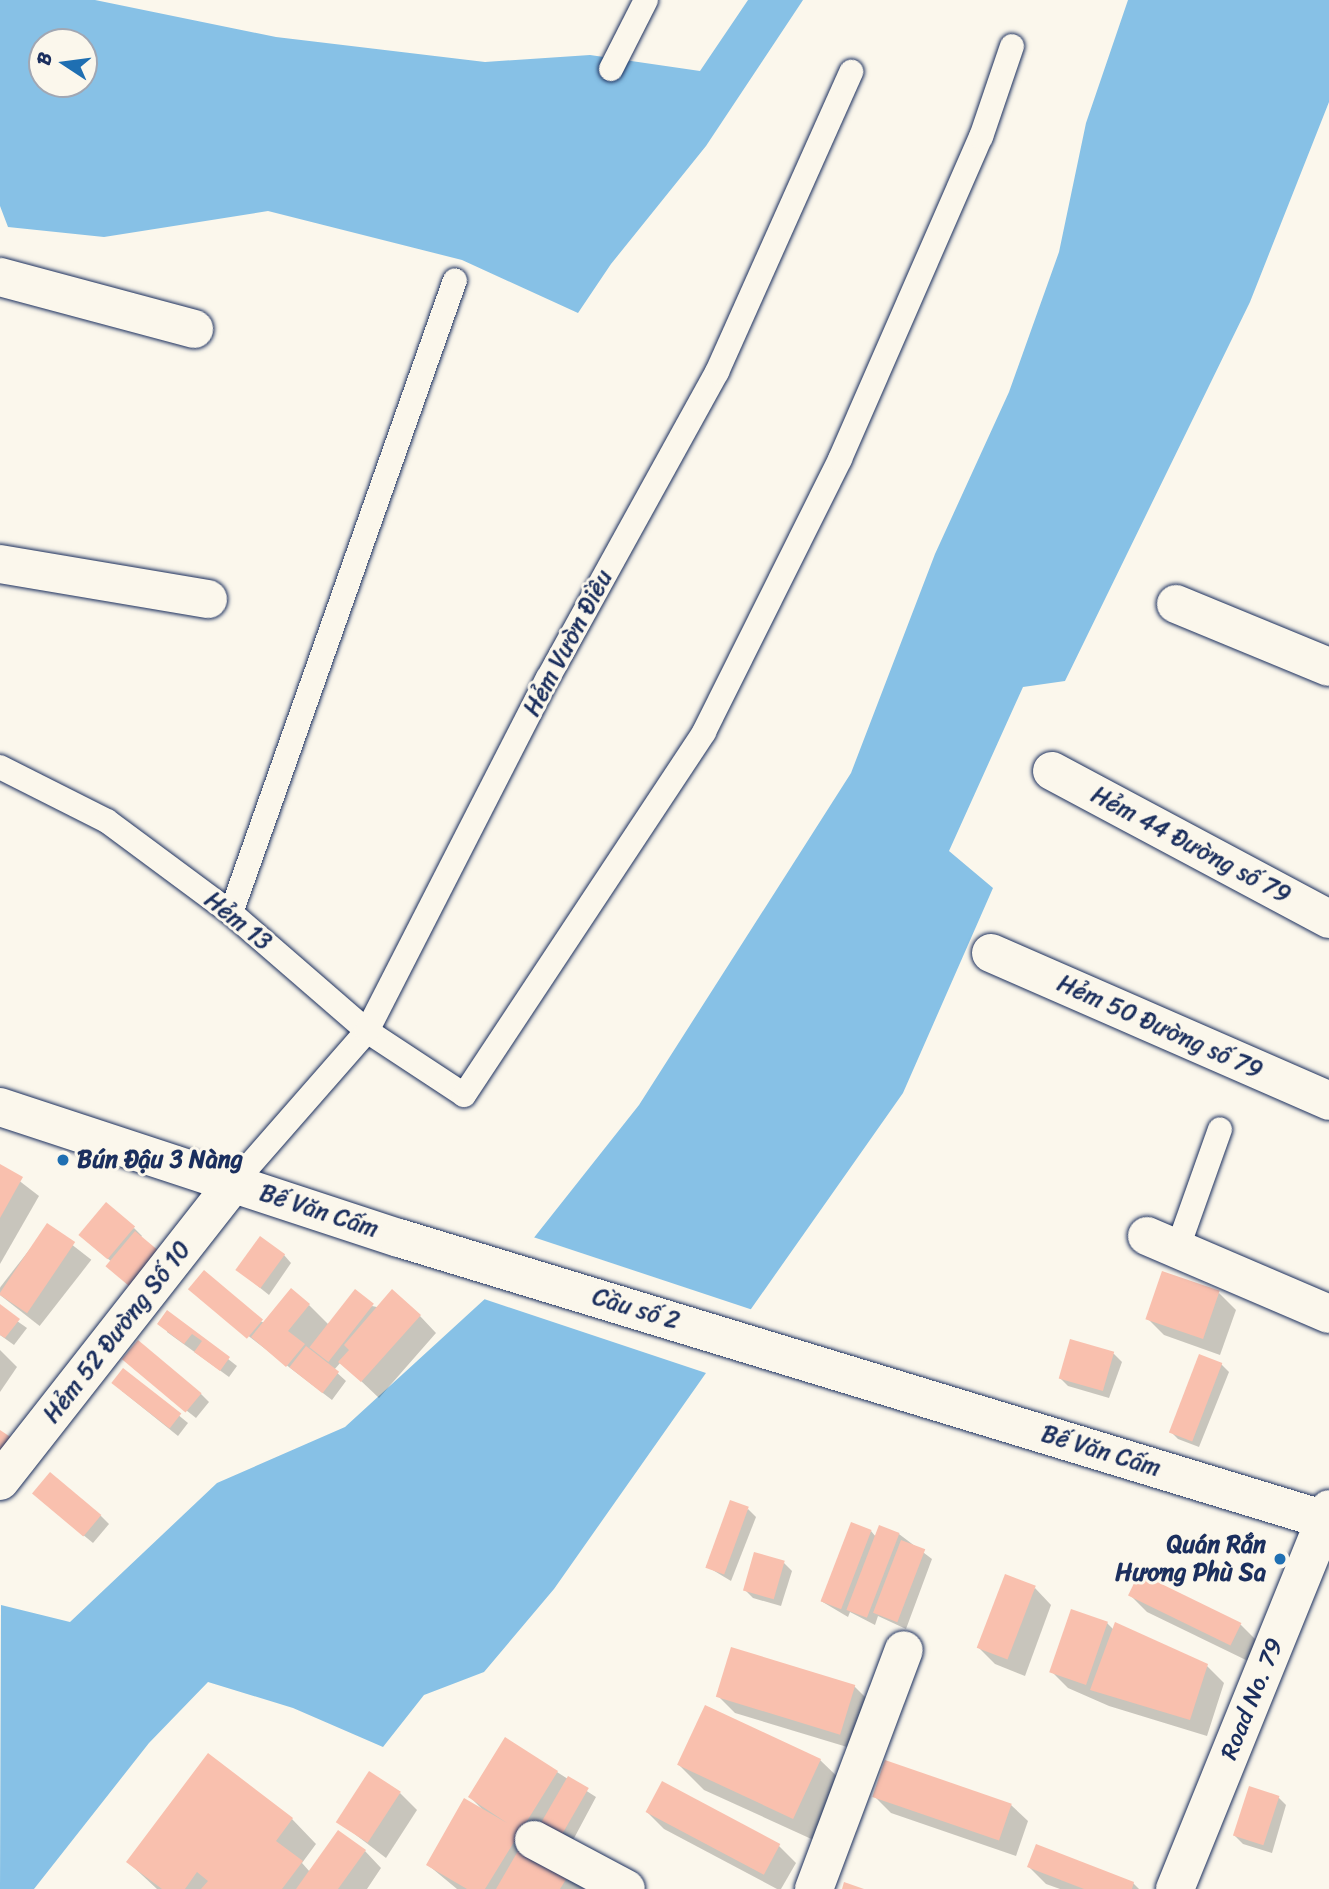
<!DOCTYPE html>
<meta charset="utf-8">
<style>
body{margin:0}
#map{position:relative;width:1329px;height:1889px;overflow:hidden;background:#fbf7ec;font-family:Sriracha,sans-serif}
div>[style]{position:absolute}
.water>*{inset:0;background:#87c1e6}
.pier>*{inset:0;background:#fbf7ec}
.shadow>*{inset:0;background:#0003;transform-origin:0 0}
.building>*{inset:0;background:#f9c0ae;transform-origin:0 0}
.roads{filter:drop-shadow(0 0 2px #1b2f5e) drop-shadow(0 0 2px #1b2f5e)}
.lane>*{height:24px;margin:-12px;padding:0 12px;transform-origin:12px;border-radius:12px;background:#fbf7ec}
.street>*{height:38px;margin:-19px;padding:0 19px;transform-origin:19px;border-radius:19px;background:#fbf7ec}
.secondary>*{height:38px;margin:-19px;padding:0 19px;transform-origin:19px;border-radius:19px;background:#fbf7ec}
.dots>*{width:19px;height:19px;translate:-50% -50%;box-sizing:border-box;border:4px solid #fbf7ec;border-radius:50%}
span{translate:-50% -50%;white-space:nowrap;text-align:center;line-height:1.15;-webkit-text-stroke:6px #fbf7ec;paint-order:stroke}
.street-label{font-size:24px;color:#1b2f5e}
.poi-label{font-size:24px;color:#1b2f5e;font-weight:700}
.left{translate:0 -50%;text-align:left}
.right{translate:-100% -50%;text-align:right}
.north{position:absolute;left:28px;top:28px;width:70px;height:70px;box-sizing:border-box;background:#fbf7ec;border:2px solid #a1a7b3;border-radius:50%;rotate:283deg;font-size:19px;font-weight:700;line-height:28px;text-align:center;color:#1b2f5e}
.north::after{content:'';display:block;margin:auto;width:24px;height:32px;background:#1f6fb2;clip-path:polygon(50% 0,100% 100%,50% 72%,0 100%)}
</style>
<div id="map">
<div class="water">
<div style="clip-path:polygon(evenodd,0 0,95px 0,276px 37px,485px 62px,590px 55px,700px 71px,748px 0,803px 0,706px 146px,611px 264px,578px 313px,462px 260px,268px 211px,104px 237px,8px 227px,0 206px,0 0,42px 42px,84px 42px,84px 84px,42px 84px,42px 42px)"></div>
<div style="clip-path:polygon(1128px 0,1329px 0,1329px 102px,1250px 302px,1065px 681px,1023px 687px,949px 851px,993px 888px,903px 1093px,554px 1589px,484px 1672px,424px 1695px,383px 1747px,293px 1708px,208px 1682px,149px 1743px,34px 1889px,0 1889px,1px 1605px,70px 1622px,217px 1483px,345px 1427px,487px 1297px,639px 1105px,851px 773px,935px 554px,1009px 392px,1059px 252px,1086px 123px)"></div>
</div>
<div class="pier">
<div style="clip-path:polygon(530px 1236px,756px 1311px,712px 1375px,481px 1298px)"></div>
</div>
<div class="shadow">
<div style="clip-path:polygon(0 1166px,39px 1196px,0 1264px)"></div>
<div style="left:48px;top:1226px;width:55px;height:84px;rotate:38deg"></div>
<div style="clip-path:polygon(134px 1228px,142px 1236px,113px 1263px,89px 1243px)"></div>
<div style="clip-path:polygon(284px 1255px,291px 1263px,269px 1295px,238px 1270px)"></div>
<div style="clip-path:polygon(1219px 1293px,1236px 1310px,1220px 1355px,1164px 1335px,1148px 1319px)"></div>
<div style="clip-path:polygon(199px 1298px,265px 1323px,309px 1305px,328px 1324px,372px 1306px,420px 1316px,436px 1333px,379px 1398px,341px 1362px,334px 1370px,346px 1381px,332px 1400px)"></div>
<div style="clip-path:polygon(0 1309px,27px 1328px,14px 1345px,0 1335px)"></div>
<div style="clip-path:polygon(168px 1312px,237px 1366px,229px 1377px,167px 1332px)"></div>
<div style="clip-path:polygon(1071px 1341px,1114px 1354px,1122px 1362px,1109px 1398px,1068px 1386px,1060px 1378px)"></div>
<div style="clip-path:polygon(0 1350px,17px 1367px,0 1392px)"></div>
<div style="clip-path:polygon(1221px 1364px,1229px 1372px,1199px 1447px,1178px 1439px,1170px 1431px)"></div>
<div style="clip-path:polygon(133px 1368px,201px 1394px,209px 1402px,196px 1418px)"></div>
<div style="clip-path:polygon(124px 1370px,188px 1423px,178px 1436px,122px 1391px)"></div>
<div style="clip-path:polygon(43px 1502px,101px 1516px,109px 1524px,93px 1543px)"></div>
<div style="clip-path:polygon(748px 1509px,756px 1517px,731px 1581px,706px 1566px)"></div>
<div style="clip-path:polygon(871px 1531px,876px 1537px,899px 1534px,932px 1559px,906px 1629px,878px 1616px,875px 1625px,850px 1612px,848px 1617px,821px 1601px)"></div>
<div style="clip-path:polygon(784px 1563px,792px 1571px,781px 1606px,753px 1598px,745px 1590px)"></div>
<div style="clip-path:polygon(1035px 1588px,1051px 1605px,1025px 1676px,995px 1664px,978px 1647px)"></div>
<div style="clip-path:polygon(1130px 1595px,1241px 1625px,1257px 1641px,1248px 1661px,1147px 1612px)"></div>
<div style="clip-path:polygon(1107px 1623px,1114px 1630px,1207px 1666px,1224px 1683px,1207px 1736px,1109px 1706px,1068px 1688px,1051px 1671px)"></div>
<div style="clip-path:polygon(854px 1686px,871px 1703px,857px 1750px,735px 1713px,718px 1696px)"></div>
<div style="clip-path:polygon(820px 1760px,845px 1784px,818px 1842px,704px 1790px,679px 1765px)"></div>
<div style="clip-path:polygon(557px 1772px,596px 1797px,564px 1857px,569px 1874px,584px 1889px,457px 1889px,428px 1865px,483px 1810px,470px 1797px)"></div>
<div style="clip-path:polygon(400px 1793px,417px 1810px,386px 1858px,339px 1822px)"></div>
<div style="clip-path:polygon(874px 1796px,1011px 1805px,1028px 1821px,1016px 1856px,891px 1813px)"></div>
<div style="clip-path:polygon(1278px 1797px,1286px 1805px,1272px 1853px,1243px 1844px,1235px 1836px)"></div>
<div style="clip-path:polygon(647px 1812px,779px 1846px,796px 1863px,781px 1889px,777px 1889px,664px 1829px)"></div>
<div style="clip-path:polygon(292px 1819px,316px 1844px,302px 1863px,310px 1872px,365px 1851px,381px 1868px,367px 1889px,157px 1889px,128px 1862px)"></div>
<div style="clip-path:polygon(1029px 1867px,1133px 1883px,1139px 1889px,1060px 1889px,1046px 1884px)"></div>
</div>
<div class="building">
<div style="clip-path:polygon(0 1164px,23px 1177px,0 1218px)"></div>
<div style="left:106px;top:1202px;width:38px;height:43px;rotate:40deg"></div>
<div style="left:47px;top:1223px;width:34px;height:86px;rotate:34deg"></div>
<div style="left:135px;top:1231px;width:39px;height:46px;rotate:40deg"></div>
<div style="left:260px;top:1236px;width:31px;height:42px;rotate:36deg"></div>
<div style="left:204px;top:1270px;width:77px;height:25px;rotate:40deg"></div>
<div style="left:1162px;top:1271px;width:61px;height:51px;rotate:19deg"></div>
<div style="clip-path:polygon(291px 1288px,310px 1304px,288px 1331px,305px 1344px,286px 1367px,251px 1337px)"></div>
<div style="left:355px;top:1289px;width:24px;height:74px;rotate:38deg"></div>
<div style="clip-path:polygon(392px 1289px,421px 1315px,361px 1382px,338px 1362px,349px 1350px,344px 1345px)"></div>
<div style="clip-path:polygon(0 1304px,20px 1319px,5px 1338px,0 1335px)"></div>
<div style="clip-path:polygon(167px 1310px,230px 1357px,220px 1371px,194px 1352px,202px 1341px,192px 1334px,184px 1344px,157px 1324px)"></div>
<div style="left:1070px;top:1339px;width:46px;height:41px;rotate:16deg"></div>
<div style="left:138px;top:1340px;width:83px;height:25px;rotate:40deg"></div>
<div style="left:306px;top:1346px;width:42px;height:27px;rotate:38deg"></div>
<div style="left:1199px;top:1354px;width:25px;height:84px;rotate:21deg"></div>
<div style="left:123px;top:1368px;width:74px;height:19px;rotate:38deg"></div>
<div style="clip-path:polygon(0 1430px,15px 1440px,0 1463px)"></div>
<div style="left:50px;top:1472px;width:67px;height:28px;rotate:40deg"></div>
<div style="left:730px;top:1500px;width:20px;height:72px;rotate:20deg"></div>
<div style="left:851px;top:1522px;width:22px;height:85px;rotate:21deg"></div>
<div style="left:879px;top:1525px;width:22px;height:91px;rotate:21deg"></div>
<div style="left:901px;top:1540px;width:26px;height:78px;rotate:21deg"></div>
<div style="left:754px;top:1552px;width:32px;height:40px;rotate:16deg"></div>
<div style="left:1139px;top:1573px;width:114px;height:25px;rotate:26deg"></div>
<div style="left:1005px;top:1574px;width:33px;height:79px;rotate:21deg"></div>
<div style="left:1071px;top:1609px;width:39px;height:67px;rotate:19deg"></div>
<div style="clip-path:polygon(1115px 1622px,1208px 1664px,1190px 1720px,1090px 1690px)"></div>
<div style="left:731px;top:1647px;width:130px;height:52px;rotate:17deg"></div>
<div style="left:705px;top:1705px;width:128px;height:66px;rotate:25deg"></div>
<div style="clip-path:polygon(505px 1737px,558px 1771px,485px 1889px,467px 1889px,426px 1865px,464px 1798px,507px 1823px,468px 1797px)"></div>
<div style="clip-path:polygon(208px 1753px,293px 1818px,276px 1841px,303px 1861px,282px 1889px,201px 1889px,208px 1881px,197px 1872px,185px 1889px,162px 1889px,126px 1862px)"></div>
<div style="left:885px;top:1760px;width:134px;height:39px;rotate:19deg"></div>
<div style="left:369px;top:1771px;width:38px;height:61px;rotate:33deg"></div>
<div style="left:568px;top:1776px;width:24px;height:71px;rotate:30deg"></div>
<div style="left:662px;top:1781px;width:134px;height:35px;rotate:28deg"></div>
<div style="left:1249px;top:1786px;width:32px;height:52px;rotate:18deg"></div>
<div style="clip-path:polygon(338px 1830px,366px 1850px,338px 1889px,296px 1889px)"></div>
<div style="clip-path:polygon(522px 1844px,570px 1873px,560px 1889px,496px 1889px)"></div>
<div style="clip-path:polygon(1036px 1844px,1134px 1882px,1132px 1889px,1084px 1889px,1027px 1867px)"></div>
<div style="clip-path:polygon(844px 1882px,864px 1889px,842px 1889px)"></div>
</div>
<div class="roads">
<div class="lane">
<div style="left:611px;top:69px;width:77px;rotate:-63.1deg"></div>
<div style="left:0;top:767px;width:120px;rotate:26.8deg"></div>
<div style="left:107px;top:821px;width:154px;rotate:36.6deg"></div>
<div style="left:231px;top:913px;width:180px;rotate:40.9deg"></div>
<div style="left:367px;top:1031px;width:116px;rotate:33.4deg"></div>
<div style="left:464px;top:1095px;width:435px;rotate:-56.5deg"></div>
<div style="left:704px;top:732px;width:305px;rotate:-63.5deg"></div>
<div style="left:840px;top:459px;width:352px;rotate:-66.4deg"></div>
<div style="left:981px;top:137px;width:96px;rotate:-71.2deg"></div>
<div style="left:231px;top:913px;width:671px;rotate:-70.51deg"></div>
<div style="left:234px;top:1183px;width:202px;rotate:-48.8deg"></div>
<div style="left:367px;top:1031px;width:397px;rotate:-62.9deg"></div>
<div style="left:548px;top:678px;width:350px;rotate:-61.1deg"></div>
<div style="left:717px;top:372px;width:329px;rotate:-65.9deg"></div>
<div style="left:1177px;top:1250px;width:128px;rotate:-70.4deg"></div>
</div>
<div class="street">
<div style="left:0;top:277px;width:201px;rotate:15deg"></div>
<div style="left:0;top:564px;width:211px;rotate:9.6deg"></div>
<div style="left:1176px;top:604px;width:165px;rotate:22.4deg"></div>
<div style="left:1052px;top:771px;width:314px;rotate:28.1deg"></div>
<div style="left:991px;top:953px;width:369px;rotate:23.6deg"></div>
<div style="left:1147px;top:1236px;width:198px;rotate:23.2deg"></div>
<div style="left:0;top:1481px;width:379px;rotate:-51.9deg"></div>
<div style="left:534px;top:1840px;width:104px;rotate:28deg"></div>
<div style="left:814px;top:1889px;width:255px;rotate:-69.4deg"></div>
<div style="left:1175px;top:1889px;width:410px;rotate:-67.9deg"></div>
</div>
<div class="secondary">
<div style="left:0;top:1107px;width:420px;rotate:18.2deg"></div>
<div style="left:399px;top:1238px;width:972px;rotate:16.93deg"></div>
</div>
</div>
<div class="dots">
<div style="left:63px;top:1160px;background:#1f6fb2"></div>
<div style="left:1280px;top:1559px;background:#1f6fb2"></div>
</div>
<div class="street-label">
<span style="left:568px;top:643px;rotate:-62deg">Hẻm Vườn Điều</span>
<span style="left:1191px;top:845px;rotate:28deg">Hẻm 44 Đường số 79</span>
<span style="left:238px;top:921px;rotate:39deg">Hẻm 13</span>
<span style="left:1160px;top:1027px;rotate:24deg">Hẻm 50 Đường số 79</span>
<span style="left:319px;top:1211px;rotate:18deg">Bế Văn Cấm</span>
<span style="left:636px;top:1309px;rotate:17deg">Cầu số 2</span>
<span style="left:117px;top:1332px;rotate:-52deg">Hẻm 52 Đường Số 10</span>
<span style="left:1101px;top:1451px;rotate:17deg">Bế Văn Cấm</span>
<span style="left:1252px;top:1699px;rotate:-68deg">Road No. 79</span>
</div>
<div class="poi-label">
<span class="left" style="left:77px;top:1160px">Bún Đậu 3 Nàng</span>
<span class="right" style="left:1266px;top:1559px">Quán Rắn<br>Hương Phù Sa</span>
</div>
<div class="north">B</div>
</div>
